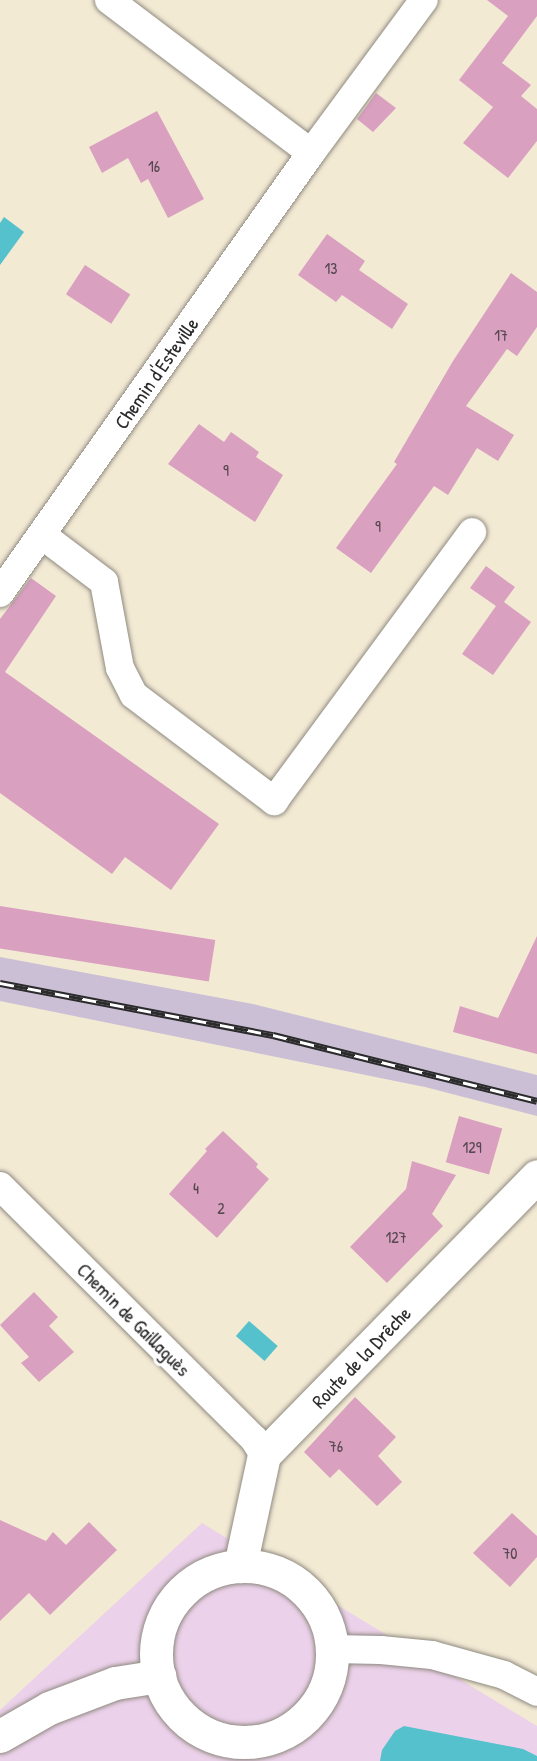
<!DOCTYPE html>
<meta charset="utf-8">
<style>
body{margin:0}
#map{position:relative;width:537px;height:1761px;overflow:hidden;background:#f3ead4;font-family:"Patrick Hand",sans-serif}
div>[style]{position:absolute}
.built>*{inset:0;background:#ecd1ea}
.industrial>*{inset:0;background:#cbbfd5}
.water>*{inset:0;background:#54c1cc;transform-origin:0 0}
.building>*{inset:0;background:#d9a0c0;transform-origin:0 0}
.roads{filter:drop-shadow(0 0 2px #8f8a80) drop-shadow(0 0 2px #8f8a80)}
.minor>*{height:28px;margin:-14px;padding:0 14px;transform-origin:14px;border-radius:14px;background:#fff}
.tertiary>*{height:33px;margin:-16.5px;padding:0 16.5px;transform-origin:16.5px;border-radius:16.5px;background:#fff}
.tertiary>.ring{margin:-16.5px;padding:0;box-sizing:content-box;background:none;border:33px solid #fff;border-radius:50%}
.rail>*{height:7px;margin-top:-3.5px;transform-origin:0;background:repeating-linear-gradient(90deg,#fff 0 14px,#2b2b2b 0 28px);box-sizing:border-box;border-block:2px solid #2b2b2b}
span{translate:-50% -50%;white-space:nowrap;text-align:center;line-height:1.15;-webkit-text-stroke:6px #fff;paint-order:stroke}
.number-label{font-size:16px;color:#564850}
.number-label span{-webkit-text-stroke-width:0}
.street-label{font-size:20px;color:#2b2b2b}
</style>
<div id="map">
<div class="built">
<div style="clip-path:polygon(202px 1523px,537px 1726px,537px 1761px,0 1761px,0 1710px)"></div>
</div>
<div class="industrial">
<div style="clip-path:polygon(0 957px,253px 1004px,537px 1075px,537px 1116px,425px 1087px,0 1001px)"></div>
</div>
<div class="water">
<div style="clip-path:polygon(4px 217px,24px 232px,0 265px,0 223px)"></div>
<div style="left:249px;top:1321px;width:38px;height:20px;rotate:41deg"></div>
<div style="clip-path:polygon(404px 1726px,523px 1749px,537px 1756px,537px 1761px,380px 1761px,382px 1750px,395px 1731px)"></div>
</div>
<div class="building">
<div style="clip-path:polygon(487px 0,537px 0,537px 16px,502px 63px,531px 85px,521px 96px,537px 109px,537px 141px,508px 178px,463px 143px,493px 107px,459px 80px,508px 16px)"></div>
<div style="clip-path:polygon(376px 93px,396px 108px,373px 132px,357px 119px)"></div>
<div style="clip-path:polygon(157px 111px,204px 199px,168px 218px,148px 179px,141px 183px,128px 158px,102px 173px,89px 147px)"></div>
<div style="clip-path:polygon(327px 234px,365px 261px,359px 270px,408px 304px,392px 329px,342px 295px,336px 302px,298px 275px)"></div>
<div style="left:85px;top:265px;width:54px;height:35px;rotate:33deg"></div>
<div style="clip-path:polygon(511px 273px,537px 292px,537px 327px,517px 356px,507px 349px,466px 406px,514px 435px,498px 461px,477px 448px,448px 495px,434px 486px,371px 573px,336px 548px,397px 464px,394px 462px,453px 361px)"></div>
<div style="clip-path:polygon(199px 424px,224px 442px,231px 432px,259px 452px,256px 457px,283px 475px,255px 522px,168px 464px)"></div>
<div style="clip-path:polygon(486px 566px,515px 587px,504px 602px,531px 622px,493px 675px,462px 654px,496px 606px,470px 588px)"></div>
<div style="clip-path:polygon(31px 578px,56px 596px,5px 672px,219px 824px,171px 890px,125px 857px,112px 874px,0 793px,0 619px)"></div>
<div style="left:0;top:906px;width:218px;height:42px;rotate:9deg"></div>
<div style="clip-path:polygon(537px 936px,537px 1054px,453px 1032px,460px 1006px,498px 1018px)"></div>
<div style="left:459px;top:1116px;width:45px;height:48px;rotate:16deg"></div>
<div style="clip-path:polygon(223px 1131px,258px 1164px,256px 1167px,269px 1179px,217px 1238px,169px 1194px,207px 1151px,205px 1149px)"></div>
<div style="clip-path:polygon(412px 1161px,456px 1175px,432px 1214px,443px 1226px,387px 1283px,350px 1247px,406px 1189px)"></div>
<div style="clip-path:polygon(34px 1292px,58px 1317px,49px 1326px,74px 1352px,39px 1382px,21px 1363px,29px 1357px,0 1325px)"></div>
<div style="clip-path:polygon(355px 1397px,396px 1437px,378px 1456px,402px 1482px,377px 1506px,339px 1469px,330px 1478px,304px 1452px)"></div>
<div style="clip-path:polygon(512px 1513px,537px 1536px,537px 1557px,510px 1587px,473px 1553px)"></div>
<div style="clip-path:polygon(0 1520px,46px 1541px,53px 1532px,66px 1545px,89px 1522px,117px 1550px,50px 1615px,29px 1593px,0 1621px)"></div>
</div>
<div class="roads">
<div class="minor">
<div style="left:109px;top:0;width:253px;rotate:37.1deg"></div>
<div style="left:42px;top:535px;width:78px;rotate:37.2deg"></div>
<div style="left:104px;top:582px;width:87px;rotate:79.5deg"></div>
<div style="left:120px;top:668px;width:30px;rotate:63deg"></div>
<div style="left:134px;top:695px;width:176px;rotate:37.1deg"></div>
<div style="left:274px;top:801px;width:334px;rotate:-53.6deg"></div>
<div style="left:0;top:593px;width:539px;rotate:-54.75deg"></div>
<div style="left:311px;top:153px;width:190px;rotate:-53.6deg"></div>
<div style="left:0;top:1186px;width:359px;rotate:44.9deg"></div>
<div style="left:254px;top:1439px;width:19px;rotate:58deg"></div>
<div style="left:332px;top:1649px;width:49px;rotate:1.2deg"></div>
<div style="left:381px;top:1650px;width:51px;rotate:5.6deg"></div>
<div style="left:432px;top:1655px;width:75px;rotate:15.5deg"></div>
<div style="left:504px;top:1675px;width:37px;rotate:27deg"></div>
</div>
<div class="tertiary">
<div class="ring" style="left:156px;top:1566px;width:143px;height:143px"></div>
<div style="left:240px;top:1566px;width:114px;rotate:-77.8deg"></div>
<div style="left:264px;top:1455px;width:390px;rotate:-45.6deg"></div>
<div style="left:0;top:1736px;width:56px;rotate:-29.7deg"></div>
<div style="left:49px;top:1708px;width:71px;rotate:-20.7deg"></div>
<div style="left:115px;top:1683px;width:45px;rotate:-9deg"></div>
</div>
</div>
<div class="rail">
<div style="left:0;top:983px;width:278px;rotate:10.8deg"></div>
<div style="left:273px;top:1035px;width:272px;rotate:14deg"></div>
</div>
<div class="number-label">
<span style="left:154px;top:166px">16</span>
<span style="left:331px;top:268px">13</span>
<span style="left:501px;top:335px">17</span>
<span style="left:226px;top:470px">9</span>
<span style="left:378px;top:526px">9</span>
<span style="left:472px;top:1147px">129</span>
<span style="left:196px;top:1188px">4</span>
<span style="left:221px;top:1208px">2</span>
<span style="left:396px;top:1237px">127</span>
<span style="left:336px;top:1446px">76</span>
<span style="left:510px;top:1553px">70</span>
</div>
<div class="street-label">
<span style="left:156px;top:373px;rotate:-55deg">Chemin d'Esteville</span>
<span style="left:134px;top:1319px;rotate:45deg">Chemin de Gaillaguès</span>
<span style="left:361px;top:1357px;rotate:-46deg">Route de la Drêche</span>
</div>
</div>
